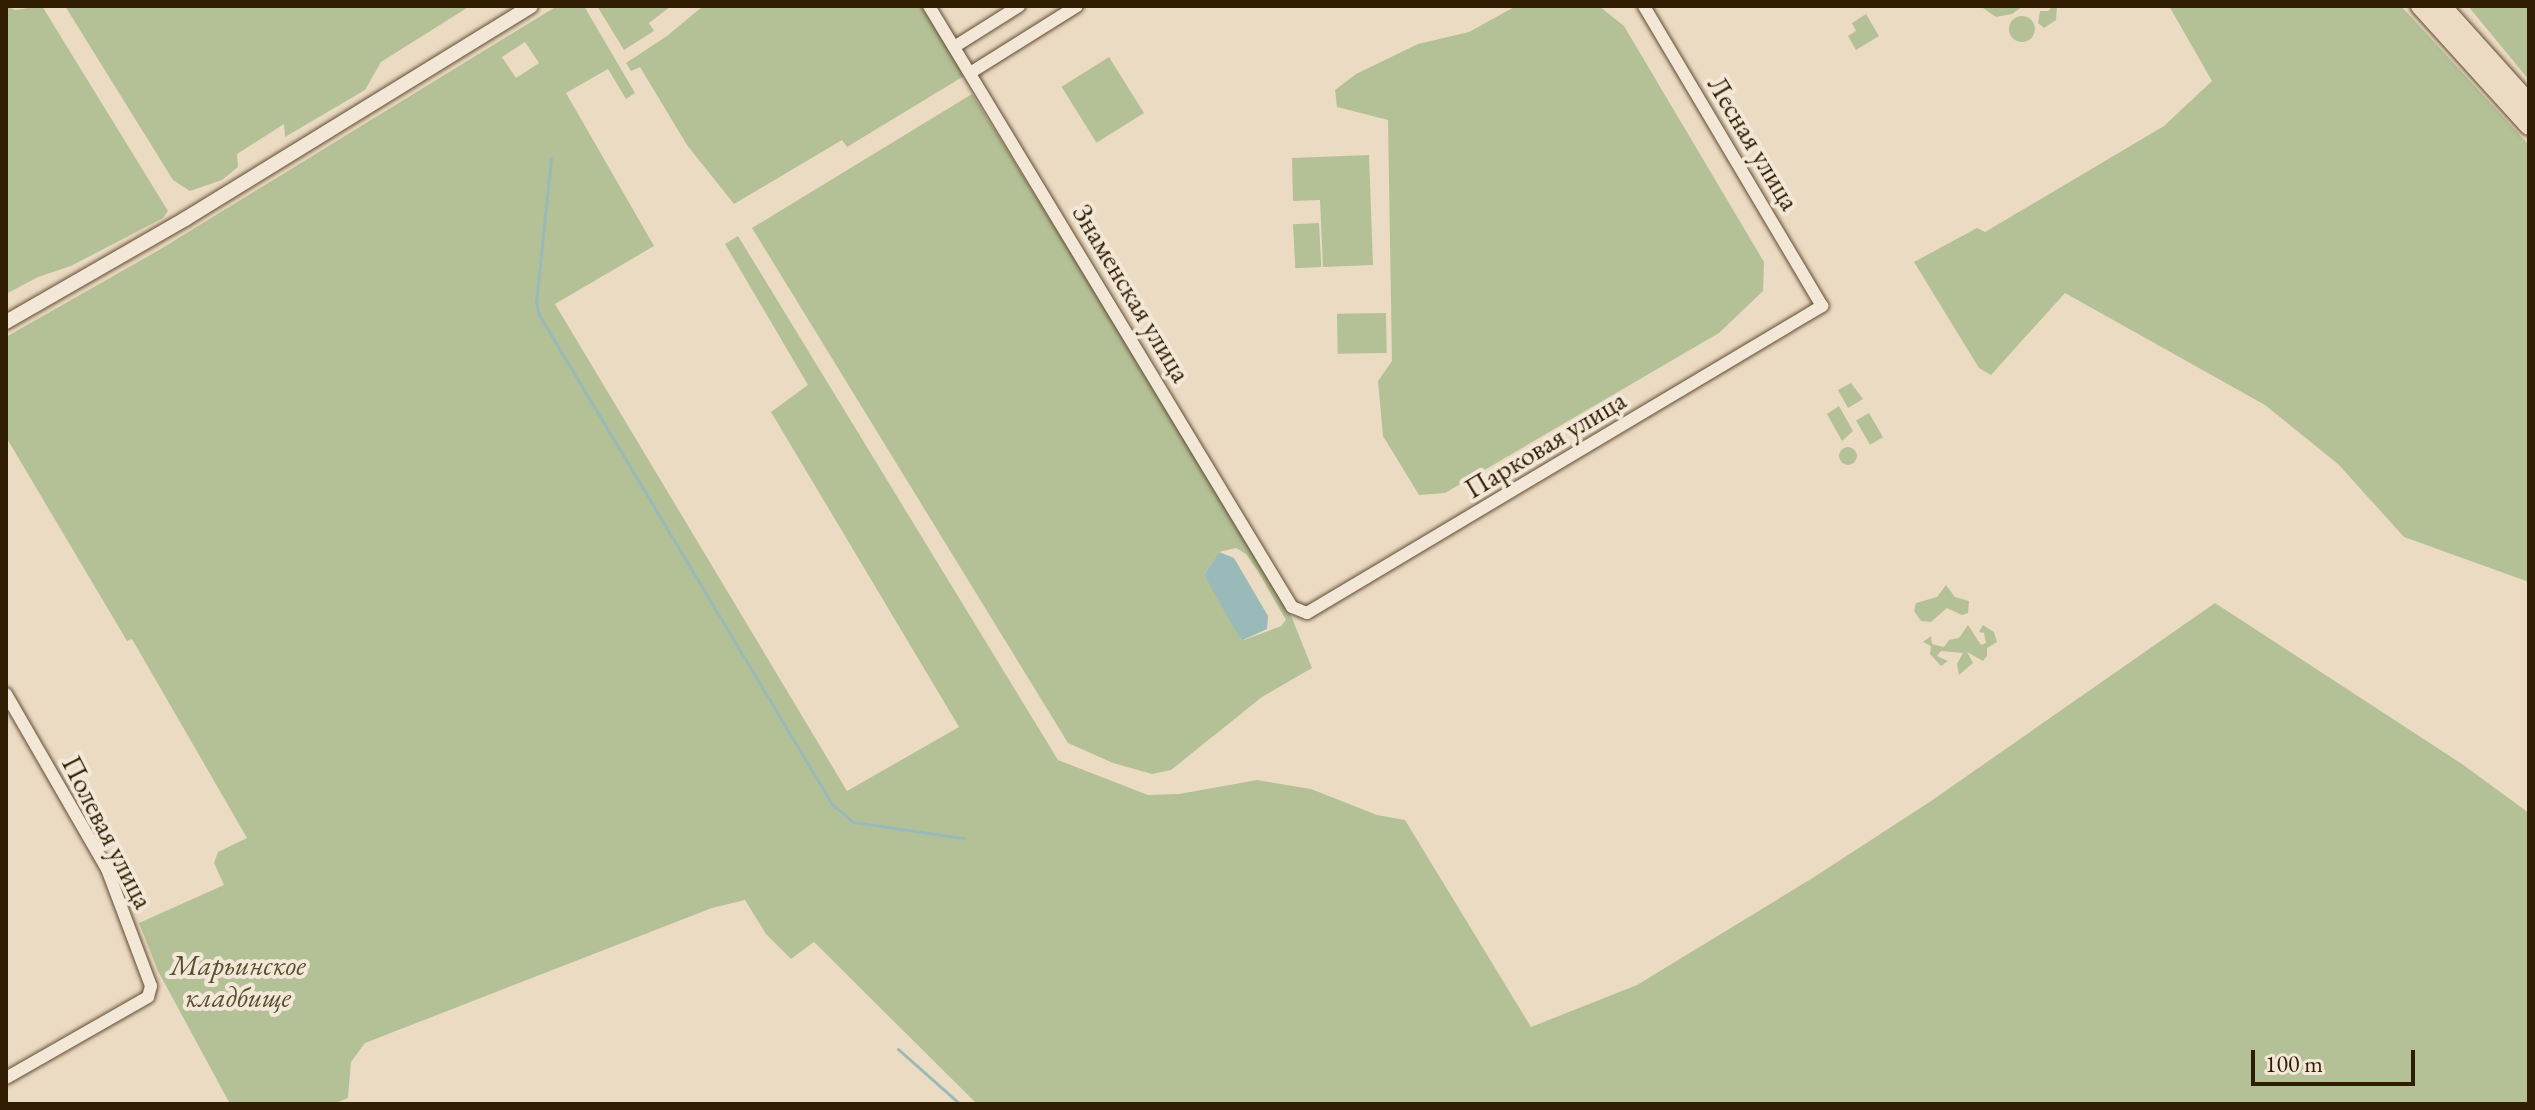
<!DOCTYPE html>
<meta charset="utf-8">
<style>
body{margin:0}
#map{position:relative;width:2535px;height:1110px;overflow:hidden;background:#ecdbc3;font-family:"EB Garamond",serif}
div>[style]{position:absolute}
.green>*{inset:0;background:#b4c197;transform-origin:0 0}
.round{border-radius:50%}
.water>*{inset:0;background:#99bab8}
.stream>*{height:3px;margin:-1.5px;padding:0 1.5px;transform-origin:1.5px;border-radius:1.5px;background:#99bab8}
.roads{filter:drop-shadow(0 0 2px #604c32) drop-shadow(0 0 2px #604c32)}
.minor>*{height:12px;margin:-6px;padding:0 6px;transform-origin:6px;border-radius:6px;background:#f3e8d8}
.tertiary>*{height:14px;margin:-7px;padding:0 7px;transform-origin:7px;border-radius:7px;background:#f3e8d8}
.primary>*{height:18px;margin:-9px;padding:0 9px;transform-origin:9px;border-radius:9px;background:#ecdbc3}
span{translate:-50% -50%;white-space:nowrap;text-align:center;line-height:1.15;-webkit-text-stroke:8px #f3e8d8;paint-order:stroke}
.street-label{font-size:28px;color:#311d01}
.park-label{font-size:28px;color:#584e2e;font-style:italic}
.frame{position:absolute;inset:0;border:8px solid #311d01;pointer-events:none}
.scale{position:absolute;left:2251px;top:1050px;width:164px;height:36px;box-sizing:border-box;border:4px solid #311d01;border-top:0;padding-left:10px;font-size:24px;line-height:28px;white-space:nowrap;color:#311d01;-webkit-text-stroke:6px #f3e8d8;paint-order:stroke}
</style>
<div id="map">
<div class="green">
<div style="clip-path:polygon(6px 6px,15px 10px,42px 6px,168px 211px,163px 218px,71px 266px,38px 277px,6px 294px)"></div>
<div style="clip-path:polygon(65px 6px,470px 6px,381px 62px,365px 90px,285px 137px,284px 124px,237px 154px,238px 167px,222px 180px,190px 191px,173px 180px)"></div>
<div style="clip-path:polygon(evenodd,557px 6px,584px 6px,635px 93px,626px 99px,608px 69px,566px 93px,654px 246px,555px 304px,847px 791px,959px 727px,771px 412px,808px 385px,725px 244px,738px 236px,1058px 760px,1148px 795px,1179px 794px,1257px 780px,1311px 789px,1377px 815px,1405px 820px,1531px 1027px,1637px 985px,1811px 879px,1931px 801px,2215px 603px,2462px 764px,2529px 813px,2529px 1104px,977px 1104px,814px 942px,791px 959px,766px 934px,745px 900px,712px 908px,365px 1043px,351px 1062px,348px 1098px,333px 1104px,230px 1104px,158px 971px,139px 923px,224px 885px,214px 863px,218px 852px,247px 838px,132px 639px,127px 641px,6px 437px,6px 337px,159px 250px,557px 6px,525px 42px,539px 63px,516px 78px,502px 57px,525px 42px)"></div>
<div style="clip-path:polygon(597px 6px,671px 6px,649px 23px,654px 31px,624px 50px)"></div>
<div style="clip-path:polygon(703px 6px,921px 6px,964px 76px,847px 147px,842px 140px,734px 204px,687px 145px,640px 67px,631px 71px,626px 63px,667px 36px)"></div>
<div style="clip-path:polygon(1516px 6px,1599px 6px,1624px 26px,1764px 262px,1763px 291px,1719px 333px,1445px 493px,1419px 495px,1383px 436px,1378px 381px,1392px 361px,1388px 120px,1337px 107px,1335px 90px,1356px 74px,1418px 44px,1469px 32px)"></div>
<div style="clip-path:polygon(1980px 6px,2023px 6px,2012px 14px,1996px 17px)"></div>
<div style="clip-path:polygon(2053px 6px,2057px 6px,2056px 20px,2044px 28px,2038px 23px,2040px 11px,2048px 11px)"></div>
<div style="clip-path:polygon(2169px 6px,2401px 6px,2529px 145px,2529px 582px,2404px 537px,2338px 464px,2265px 405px,2065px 293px,1991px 375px,1979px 368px,1914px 262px,1977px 228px,1985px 232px,2164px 126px,2212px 81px)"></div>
<div style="clip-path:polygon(2468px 6px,2529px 6px,2529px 80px)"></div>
<div style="clip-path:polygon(1866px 14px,1879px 36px,1856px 50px,1848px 36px,1856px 31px,1852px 23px)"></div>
<div class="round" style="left:2009px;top:16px;width:26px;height:26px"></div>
<div style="left:1109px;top:57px;width:66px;height:56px;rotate:58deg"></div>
<div style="clip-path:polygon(evenodd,972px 94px,1181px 430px,1290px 613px,1312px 668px,1262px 697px,1171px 770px,1152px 774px,1113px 763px,1068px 743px,752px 228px,972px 94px,1236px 548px,1246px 554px,1259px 573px,1286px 620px,1281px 626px,1244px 640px,1204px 575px,1219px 552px,1236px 548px)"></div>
<div style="clip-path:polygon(1369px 155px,1373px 265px,1323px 267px,1320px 200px,1293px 201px,1292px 158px)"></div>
<div style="left:1319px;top:223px;width:44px;height:26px;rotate:87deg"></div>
<div style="left:1386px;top:313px;width:40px;height:49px;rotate:89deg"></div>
<div style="clip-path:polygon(1851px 383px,1863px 399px,1848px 408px,1838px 390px)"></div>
<div style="clip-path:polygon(1839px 406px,1853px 431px,1842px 441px,1827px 414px)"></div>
<div style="left:1869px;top:413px;width:28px;height:15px;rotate:60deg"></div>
<div class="round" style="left:1839px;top:447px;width:18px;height:18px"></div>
<div style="clip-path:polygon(1946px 585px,1955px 597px,1969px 601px,1968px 613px,1962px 615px,1947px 608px,1931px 622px,1921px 621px,1914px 611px,1916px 603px,1937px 597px)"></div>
<div style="clip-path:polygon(1968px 625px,1981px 645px,1986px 643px,1984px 633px,1979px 632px,1983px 625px,1994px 632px,1997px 642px,1987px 648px,1987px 656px,1983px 661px,1967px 652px,1973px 663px,1959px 675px,1957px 664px,1963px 653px,1941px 651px,1937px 656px,1948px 661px,1941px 666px,1930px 654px,1931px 646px,1923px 642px,1931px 636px,1932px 644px,1944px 647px,1949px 640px,1959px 638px)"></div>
</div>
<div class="water">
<div style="clip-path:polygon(1219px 552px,1234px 558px,1268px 616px,1267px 629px,1243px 640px,1238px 635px,1204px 575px)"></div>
</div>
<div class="stream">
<div style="left:551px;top:158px;width:145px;rotate:95.9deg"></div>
<div style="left:536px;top:302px;width:13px;rotate:77deg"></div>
<div style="left:539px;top:315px;width:570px;rotate:59.07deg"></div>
<div style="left:832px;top:804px;width:28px;rotate:41deg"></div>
<div style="left:853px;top:822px;width:111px;rotate:8.3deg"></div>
<div style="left:898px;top:1049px;width:83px;rotate:41.6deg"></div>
</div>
<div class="roads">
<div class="minor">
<div style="left:929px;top:6px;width:702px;rotate:58.87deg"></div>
<div style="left:1292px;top:607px;width:16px;rotate:22deg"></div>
<div style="left:1307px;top:613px;width:600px;rotate:-30.8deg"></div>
<div style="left:1822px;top:306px;width:349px;rotate:-120.7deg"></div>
<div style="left:954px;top:47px;width:77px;rotate:-32.2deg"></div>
<div style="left:970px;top:73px;width:126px;rotate:-32.1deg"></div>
<div style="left:6px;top:694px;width:202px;rotate:60deg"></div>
<div style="left:107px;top:869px;width:125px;rotate:69.4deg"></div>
<div style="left:151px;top:986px;width:11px;rotate:105deg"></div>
<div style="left:148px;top:997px;width:163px;rotate:150.3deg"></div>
</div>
<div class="tertiary">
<div style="left:6px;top:322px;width:207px;rotate:-29.9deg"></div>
<div style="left:185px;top:219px;width:406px;rotate:-31.6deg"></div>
</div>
<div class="primary">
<div style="left:2420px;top:6px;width:162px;rotate:47.8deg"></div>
<div style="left:2442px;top:6px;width:130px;rotate:48.1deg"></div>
</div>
</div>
<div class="street-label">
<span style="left:1754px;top:143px;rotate:59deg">Лесная улица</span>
<span style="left:1132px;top:293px;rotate:59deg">Знаменская улица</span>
<span style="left:1545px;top:444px;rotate:-31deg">Парковая улица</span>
<span style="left:108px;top:832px;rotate:63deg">Полевая улица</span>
</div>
<div class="park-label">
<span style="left:238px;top:981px">Марьинское<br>кладбище</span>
</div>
<div class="frame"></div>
<div class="scale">100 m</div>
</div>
